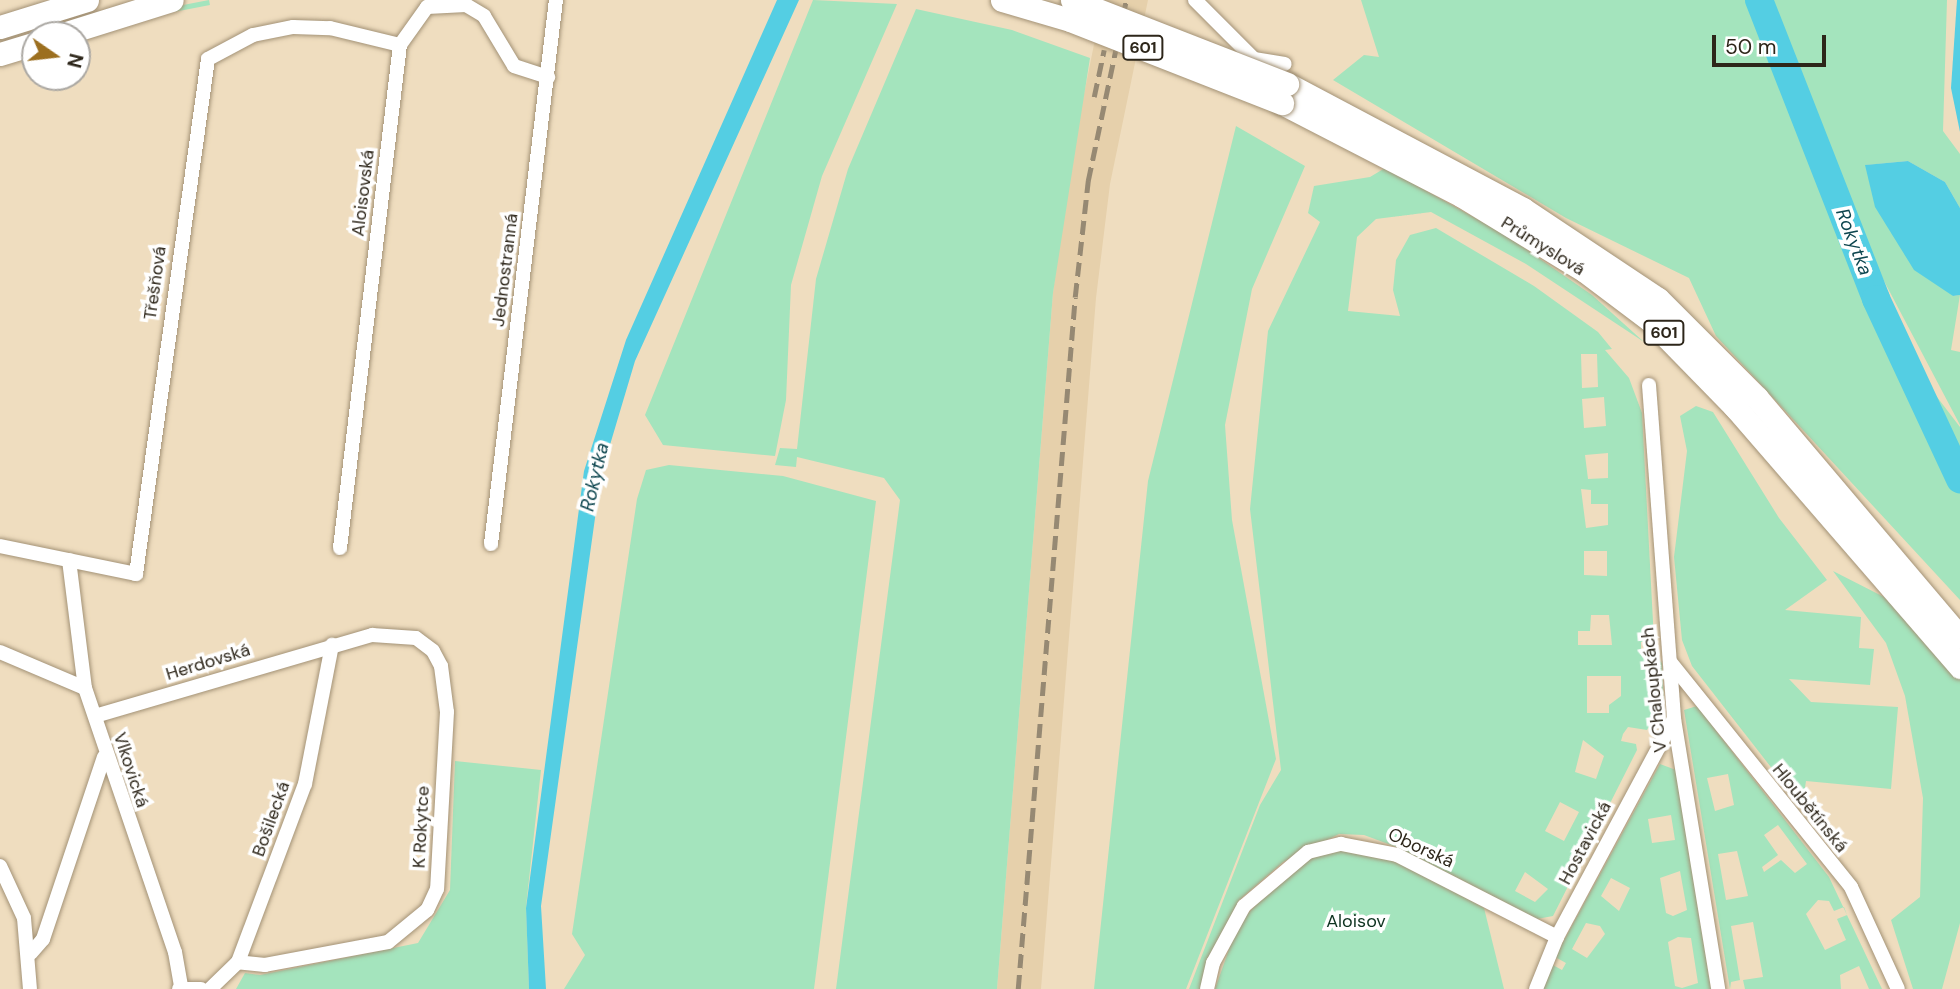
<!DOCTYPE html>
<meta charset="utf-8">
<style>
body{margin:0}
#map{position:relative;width:1960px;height:989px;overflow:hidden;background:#efddbf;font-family:"DM Sans",sans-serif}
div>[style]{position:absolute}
.built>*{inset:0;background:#e6d0ab}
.green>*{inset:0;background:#a4e4bd;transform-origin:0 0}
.water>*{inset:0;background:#54cee3}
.river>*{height:28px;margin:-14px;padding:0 14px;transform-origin:14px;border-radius:14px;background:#54cee3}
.roads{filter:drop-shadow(0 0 2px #a39276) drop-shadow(0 0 2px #a39276)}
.street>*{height:14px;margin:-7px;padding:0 7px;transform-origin:7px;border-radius:7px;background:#fff}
.primary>*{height:23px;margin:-11.5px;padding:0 11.5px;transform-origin:11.5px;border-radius:11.5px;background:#fff}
.rail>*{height:4.5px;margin-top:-2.25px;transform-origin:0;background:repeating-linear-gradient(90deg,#968973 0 14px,transparent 0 21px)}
.bridges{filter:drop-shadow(0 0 2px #a39276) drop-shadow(0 0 2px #a39276)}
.primary-bridge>*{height:23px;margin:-11.5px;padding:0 11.5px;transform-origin:11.5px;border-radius:11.5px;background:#fff}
span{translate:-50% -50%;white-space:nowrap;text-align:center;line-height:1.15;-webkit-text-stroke:7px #fff;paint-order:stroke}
.shield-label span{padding:2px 5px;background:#fff;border:2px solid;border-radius:5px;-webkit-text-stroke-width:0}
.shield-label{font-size:16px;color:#2d261a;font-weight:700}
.street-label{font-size:18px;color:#2d261a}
.park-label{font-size:18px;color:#0f3421}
.water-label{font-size:19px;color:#0e464f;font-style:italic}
.north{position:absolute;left:21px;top:21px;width:70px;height:70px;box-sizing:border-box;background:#fff;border:2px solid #aba8a3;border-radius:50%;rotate:104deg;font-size:19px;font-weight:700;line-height:28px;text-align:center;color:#2d261a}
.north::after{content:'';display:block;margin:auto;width:24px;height:32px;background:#9c6f1f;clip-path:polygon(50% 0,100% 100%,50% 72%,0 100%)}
.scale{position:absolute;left:1712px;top:35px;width:114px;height:32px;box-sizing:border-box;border:4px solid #2d261a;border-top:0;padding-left:9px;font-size:21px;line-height:24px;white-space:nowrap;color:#2d261a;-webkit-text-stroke:5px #fff;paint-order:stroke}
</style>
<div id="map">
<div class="built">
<div style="clip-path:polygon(1103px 0,1148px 0,1110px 184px,1096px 298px,1041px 989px,997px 989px,1053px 293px,1067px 178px)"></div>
</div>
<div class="green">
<div style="left:209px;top:0;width:5px;height:138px;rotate:79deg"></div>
<div style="clip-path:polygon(813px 0,897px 4px,822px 176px,791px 285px,786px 400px,775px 456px,663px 445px,645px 415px)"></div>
<div style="clip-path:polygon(1361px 0,1749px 0,1868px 307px,1960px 427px,1960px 600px,1716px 336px,1689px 278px,1566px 218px,1333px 80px,1364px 55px,1379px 57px)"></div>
<div style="clip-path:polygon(1768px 0,1947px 0,1943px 131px,1960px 154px,1960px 208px,1945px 182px,1908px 161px,1866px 165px,1953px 296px,1960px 295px,1951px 350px,1960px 352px,1960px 425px,1864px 243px)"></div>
<div style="clip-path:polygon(916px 9px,1012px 30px,1090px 58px,1053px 293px,997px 989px,836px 989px,900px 500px,884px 478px,797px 457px,796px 467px,775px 465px,780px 448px,797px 449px,816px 279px,848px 169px)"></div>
<div style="clip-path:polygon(1236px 126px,1305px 166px,1252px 289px,1225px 425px,1232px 520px,1276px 759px,1186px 989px,1094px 989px,1148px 481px)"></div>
<div style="clip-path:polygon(evenodd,1385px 168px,1504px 234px,1592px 295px,1644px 342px,1526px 264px,1431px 212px,1376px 219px,1357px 237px,1348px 311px,1400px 316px,1393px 290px,1396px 260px,1410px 235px,1436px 228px,1534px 286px,1598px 332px,1612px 349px,1605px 350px,1629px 378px,1642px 413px,1654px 641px,1641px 642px,1641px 655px,1655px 656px,1662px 663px,1664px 704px,1647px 730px,1628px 727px,1623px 734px,1621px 741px,1636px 744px,1637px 750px,1553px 916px,1537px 919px,1399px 848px,1364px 835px,1339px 834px,1283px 862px,1239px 900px,1201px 989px,1189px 989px,1260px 805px,1281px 770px,1250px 509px,1268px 331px,1320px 222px,1308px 213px,1314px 186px,1370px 177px,1385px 168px,1581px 354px,1597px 354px,1598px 387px,1582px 388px,1581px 354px,1385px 168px,1604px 397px,1606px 426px,1584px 428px,1582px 399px,1604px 397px,1385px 168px,1608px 453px,1608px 478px,1588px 479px,1585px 455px,1608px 453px,1385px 168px,1581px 489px,1591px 490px,1591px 504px,1608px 504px,1608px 525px,1586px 528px,1581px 489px,1385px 168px,1584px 551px,1607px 551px,1607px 576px,1584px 575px,1584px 551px,1385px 168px,1591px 615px,1609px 615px,1612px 645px,1578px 645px,1578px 631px,1590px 631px,1591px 615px,1385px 168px,1587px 676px,1621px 676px,1621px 696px,1609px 705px,1609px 713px,1587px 713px,1587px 676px,1385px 168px,1583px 740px,1604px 756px,1596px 779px,1575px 772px,1583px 740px,1385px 168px,1560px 802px,1579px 812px,1564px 841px,1545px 831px,1560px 802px,1385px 168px,1525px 872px,1548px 889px,1535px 902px,1515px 891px,1525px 872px)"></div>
<div style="clip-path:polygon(1696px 406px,1713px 412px,1779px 518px,1827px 580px,1785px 610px,1861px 617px,1859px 648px,1874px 649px,1870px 685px,1789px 679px,1811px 702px,1898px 707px,1891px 789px,1806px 781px,1802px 807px,1692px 666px,1682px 640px,1674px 557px,1687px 451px,1680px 416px)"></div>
<div style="clip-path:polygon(669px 465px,783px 476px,876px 501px,814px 989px,564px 989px,585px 955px,572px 934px,637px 499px,646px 470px)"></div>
<div style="clip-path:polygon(1833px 571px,1884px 597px,1960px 677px,1960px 923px,1942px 989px,1913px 989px,1891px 920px,1920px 897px,1923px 798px,1905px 696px,1886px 643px)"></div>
<div style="clip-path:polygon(evenodd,1697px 706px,1829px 877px,1882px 989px,1869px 989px,1859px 966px,1840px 975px,1841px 989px,1745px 989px,1743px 980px,1763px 977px,1753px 922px,1731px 926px,1740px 980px,1731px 982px,1730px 989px,1684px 710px,1697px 706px,1728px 774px,1734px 805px,1715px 811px,1707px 778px,1728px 774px,1697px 706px,1778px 825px,1807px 864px,1795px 873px,1781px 860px,1764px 872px,1762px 867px,1778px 855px,1764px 835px,1778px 825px,1697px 706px,1737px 851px,1748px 896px,1726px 900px,1718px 854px,1737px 851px,1697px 706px,1818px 900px,1829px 901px,1834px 911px,1844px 907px,1847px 915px,1837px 919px,1846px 940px,1825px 950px,1806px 914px,1818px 900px)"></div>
<div style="clip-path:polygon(455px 761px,541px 770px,526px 907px,529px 989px,236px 989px,245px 973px,260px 975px,418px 943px,450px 890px)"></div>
<div style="clip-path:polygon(evenodd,1660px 764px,1676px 770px,1711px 989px,1542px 989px,1551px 964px,1562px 970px,1566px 963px,1555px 957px,1660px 764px,1671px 815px,1675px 840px,1652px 843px,1648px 819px,1671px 815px,1660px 764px,1680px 871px,1687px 910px,1673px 916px,1666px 913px,1660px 878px,1680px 871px,1660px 764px,1611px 878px,1630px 888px,1619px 911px,1601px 896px,1611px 878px,1660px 764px,1586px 923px,1600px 926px,1605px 934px,1587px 958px,1572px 949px,1586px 923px,1660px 764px,1678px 937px,1691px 938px,1698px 983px,1682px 988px,1675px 986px,1668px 942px,1678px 937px)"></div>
<div style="clip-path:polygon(1340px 850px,1379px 856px,1413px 869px,1484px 908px,1504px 989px,1215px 989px,1238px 924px,1272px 888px,1313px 857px)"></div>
</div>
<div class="water">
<div style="clip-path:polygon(777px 0,799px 0,635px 361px,601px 475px,541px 906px,546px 989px,529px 989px,526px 908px,584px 471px,626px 340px)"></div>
<div style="clip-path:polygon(1957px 0,1960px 0,1960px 132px,1951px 88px)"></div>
<div style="clip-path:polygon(1908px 161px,1945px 182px,1960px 208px,1960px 295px,1953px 296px,1914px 270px,1875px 207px,1865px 165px)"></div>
</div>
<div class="river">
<div style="left:1759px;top:0;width:321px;rotate:68.6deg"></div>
<div style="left:1876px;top:299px;width:199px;rotate:65deg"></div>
</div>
<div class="roads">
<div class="street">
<div style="left:1195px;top:0;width:83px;rotate:45deg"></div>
<div style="left:1254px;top:59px;width:31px;rotate:9deg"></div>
<div style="left:1649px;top:385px;width:335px;rotate:85.7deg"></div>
<div style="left:1674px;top:719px;width:274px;rotate:80.7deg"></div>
<div style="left:491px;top:544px;width:548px;rotate:-83.19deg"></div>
<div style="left:0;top:546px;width:139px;rotate:11.6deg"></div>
<div style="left:136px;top:574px;width:520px;rotate:-82.04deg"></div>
<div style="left:208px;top:59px;width:51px;rotate:-28.1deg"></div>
<div style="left:253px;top:35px;width:41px;rotate:-11.3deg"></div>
<div style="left:293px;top:27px;width:37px;rotate:2deg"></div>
<div style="left:330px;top:28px;width:72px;rotate:13.7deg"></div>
<div style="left:340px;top:548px;width:507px;rotate:-83.2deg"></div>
<div style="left:400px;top:45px;width:47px;rotate:-54.6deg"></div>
<div style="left:427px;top:7px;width:39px;rotate:-3deg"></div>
<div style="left:466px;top:5px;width:21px;rotate:31deg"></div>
<div style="left:484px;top:16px;width:58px;rotate:59deg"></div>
<div style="left:514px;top:66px;width:36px;rotate:18deg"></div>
<div style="left:69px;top:560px;width:129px;rotate:82.9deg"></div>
<div style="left:85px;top:688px;width:279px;rotate:71.2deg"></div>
<div style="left:175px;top:952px;width:36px;rotate:80deg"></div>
<div style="left:0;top:652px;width:92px;rotate:23deg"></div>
<div style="left:1671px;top:663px;width:287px;rotate:51.2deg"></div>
<div style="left:1851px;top:887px;width:112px;rotate:65.3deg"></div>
<div style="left:95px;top:716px;width:289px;rotate:-16.3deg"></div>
<div style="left:372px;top:635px;width:44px;rotate:3.9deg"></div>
<div style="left:416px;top:638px;width:21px;rotate:37deg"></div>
<div style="left:433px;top:651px;width:17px;rotate:62deg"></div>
<div style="left:441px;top:666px;width:46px;rotate:82.6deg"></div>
<div style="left:447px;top:712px;width:177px;rotate:93.2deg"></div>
<div style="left:437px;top:889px;width:23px;rotate:115deg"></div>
<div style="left:427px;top:910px;width:50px;rotate:140.6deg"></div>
<div style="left:388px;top:942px;width:125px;rotate:169.4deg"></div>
<div style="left:265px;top:965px;width:27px;rotate:-174deg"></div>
<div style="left:0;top:866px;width:57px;rotate:65.2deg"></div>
<div style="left:24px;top:918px;width:71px;rotate:85.2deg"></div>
<div style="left:31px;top:953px;width:18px;rotate:-49deg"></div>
<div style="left:43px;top:939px;width:192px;rotate:-71.5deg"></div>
<div style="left:179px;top:989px;width:22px"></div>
<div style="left:210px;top:989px;width:39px;rotate:-44deg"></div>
<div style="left:238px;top:962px;width:190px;rotate:-69.4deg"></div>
<div style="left:305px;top:784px;width:142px;rotate:-79deg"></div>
<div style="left:1207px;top:989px;width:27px;rotate:-77deg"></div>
<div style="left:1213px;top:963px;width:65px;rotate:-61.5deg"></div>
<div style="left:1244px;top:906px;width:84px;rotate:-40.2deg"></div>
<div style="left:1308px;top:852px;width:34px;rotate:-14deg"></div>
<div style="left:1341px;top:844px;width:57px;rotate:11.1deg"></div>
<div style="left:1397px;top:855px;width:180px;rotate:27.1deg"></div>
<div style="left:1536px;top:989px;width:56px;rotate:-68deg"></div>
<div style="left:1557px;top:937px;width:247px;rotate:-61.8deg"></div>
</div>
<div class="primary">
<div style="left:0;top:27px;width:91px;rotate:-17.2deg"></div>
<div style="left:60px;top:35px;width:117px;rotate:-17.4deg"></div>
<div style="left:0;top:54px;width:37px;rotate:-17deg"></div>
<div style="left:1287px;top:84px;width:267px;rotate:27.9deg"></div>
<div style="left:1523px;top:209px;width:162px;rotate:33.7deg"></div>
<div style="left:1658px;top:299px;width:140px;rotate:45deg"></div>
<div style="left:1757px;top:398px;width:314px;rotate:49.7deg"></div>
<div style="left:1282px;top:103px;width:203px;rotate:27.3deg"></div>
<div style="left:1462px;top:196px;width:144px;rotate:31.4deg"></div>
<div style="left:1585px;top:271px;width:81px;rotate:37deg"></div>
<div style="left:1650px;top:320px;width:122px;rotate:45.7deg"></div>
<div style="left:1735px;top:407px;width:344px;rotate:49.1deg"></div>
</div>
</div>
<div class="rail">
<div style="left:1094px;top:97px;width:48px;rotate:-78deg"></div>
<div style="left:1018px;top:989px;width:694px;rotate:-85.29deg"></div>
<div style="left:1075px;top:297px;width:117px;rotate:-83.6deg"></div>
<div style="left:1088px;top:181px;width:185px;rotate:-78.1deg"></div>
</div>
<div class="bridges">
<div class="primary-bridge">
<div style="left:1002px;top:0;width:71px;rotate:16.4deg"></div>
<div style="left:1070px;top:20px;width:228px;rotate:21.4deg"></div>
<div style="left:1072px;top:0;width:231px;rotate:21.3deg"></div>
</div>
</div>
<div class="shield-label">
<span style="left:1143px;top:48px">601</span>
<span style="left:1664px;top:333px">601</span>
</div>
<div class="street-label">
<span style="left:363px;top:193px;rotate:-83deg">Aloisovská</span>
<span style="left:1543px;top:246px;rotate:32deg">Průmyslová</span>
<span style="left:505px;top:270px;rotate:-83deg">Jednostranná</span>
<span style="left:155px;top:283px;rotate:-82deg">Třešňová</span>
<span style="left:208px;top:662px;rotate:-17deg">Herdovská</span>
<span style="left:1654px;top:690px;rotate:-96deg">V Chaloupkách</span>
<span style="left:131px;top:770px;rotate:72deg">Vlkovická</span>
<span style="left:1810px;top:808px;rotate:51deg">Hloubětínská</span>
<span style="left:271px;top:819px;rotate:-70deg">Bošilecká</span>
<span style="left:421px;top:827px;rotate:-87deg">K Rokytce</span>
<span style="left:1585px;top:843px;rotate:-62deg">Hostavická</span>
<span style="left:1421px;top:848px;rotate:25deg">Oborská</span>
</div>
<div class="park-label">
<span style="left:1356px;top:921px">Aloisov</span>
</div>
<div class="water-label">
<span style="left:1854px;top:242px;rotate:69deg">Rokytka</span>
<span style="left:595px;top:477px;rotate:-77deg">Rokytka</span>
</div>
<div class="north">N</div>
<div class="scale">50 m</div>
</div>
